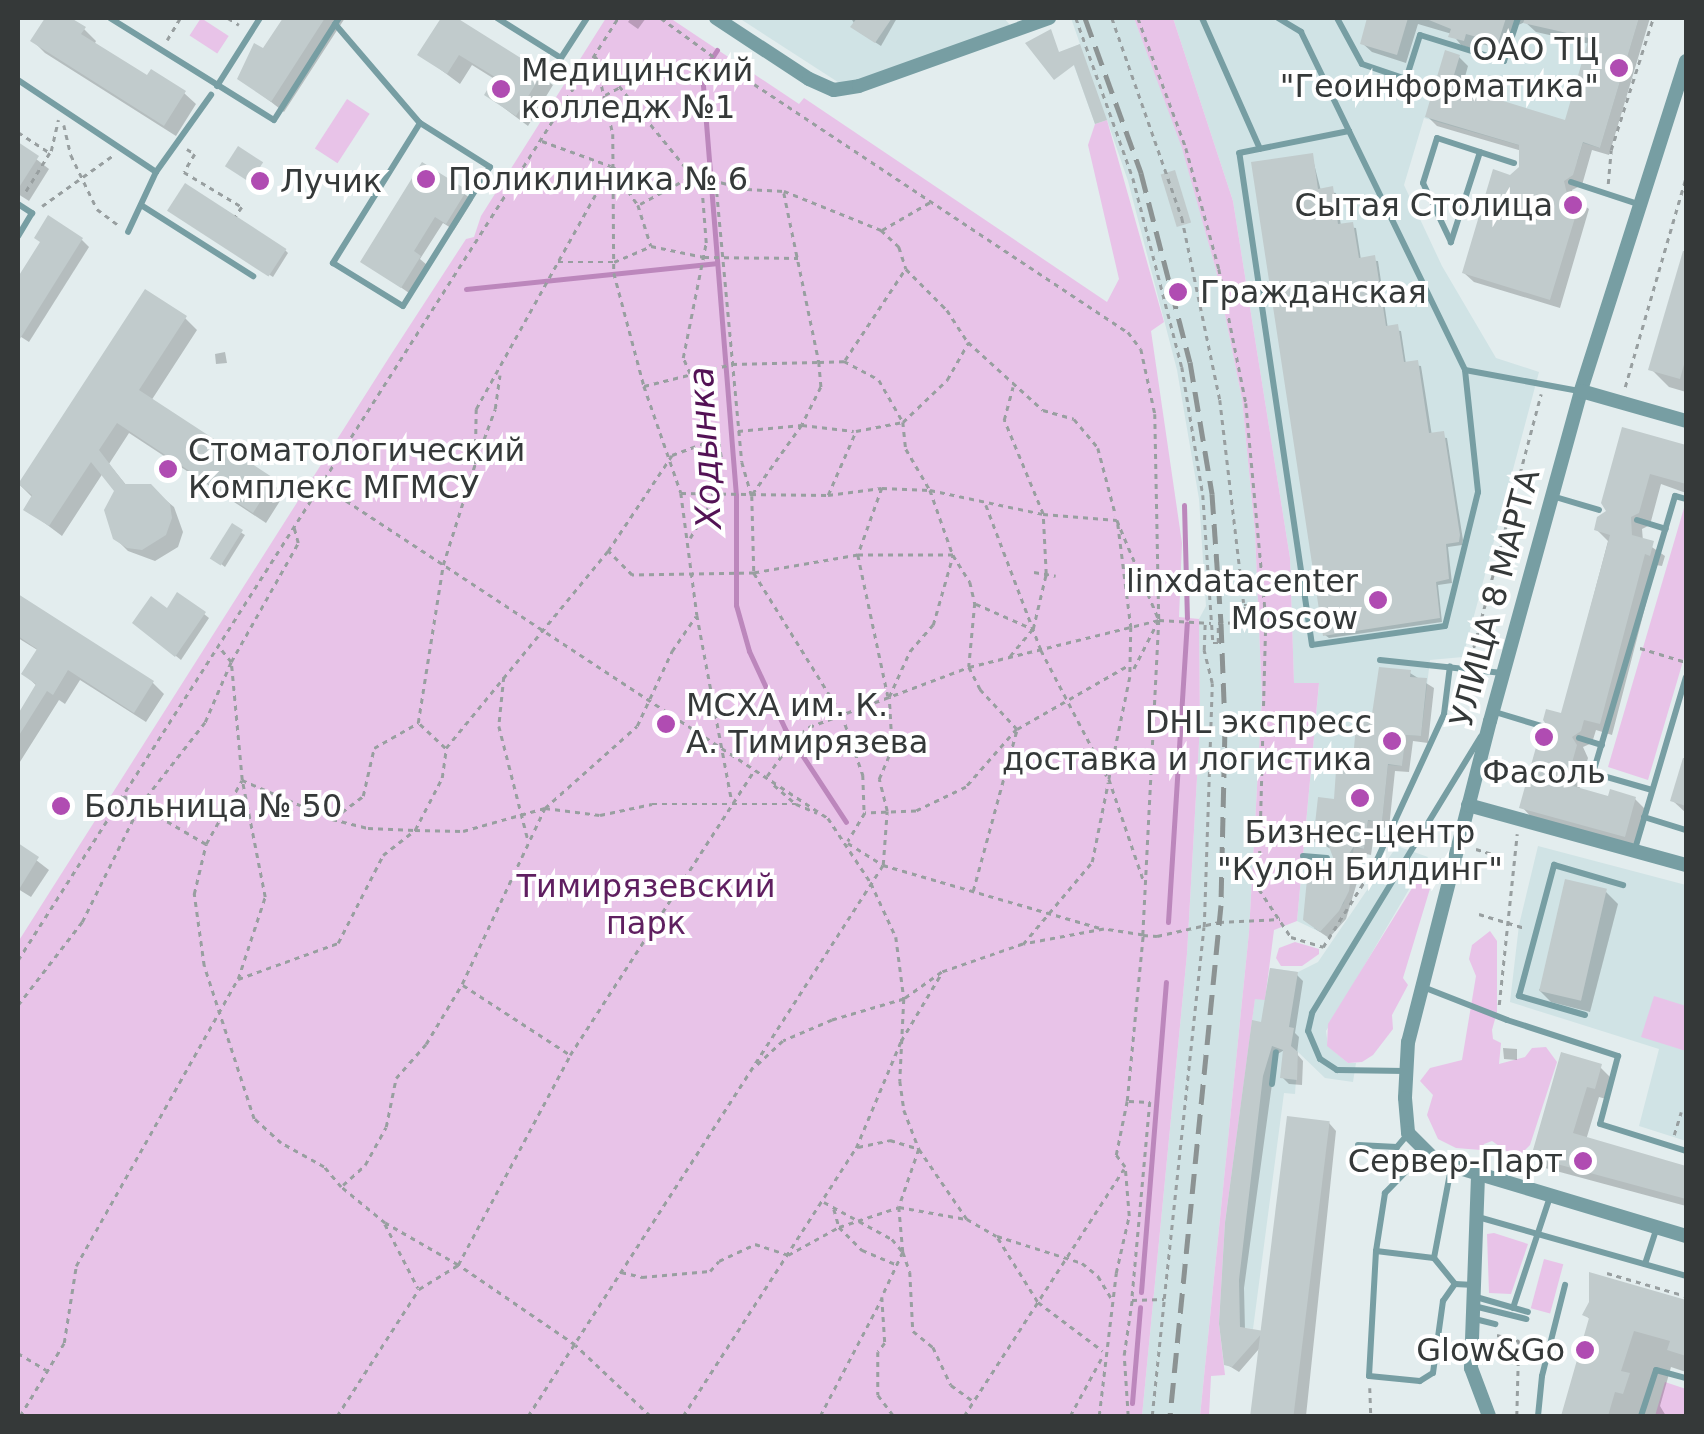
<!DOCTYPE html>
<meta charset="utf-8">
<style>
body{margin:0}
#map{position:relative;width:1704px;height:1434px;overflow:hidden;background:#e3edee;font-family:"DejaVu Sans",sans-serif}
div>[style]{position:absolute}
.built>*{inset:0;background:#d0e3e5}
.green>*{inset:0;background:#e8c3e8;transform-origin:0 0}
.shadow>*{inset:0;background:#0003}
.stream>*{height:5px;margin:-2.5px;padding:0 2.5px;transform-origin:2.5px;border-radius:2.5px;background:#bc87bc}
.building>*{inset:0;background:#c1cbcc;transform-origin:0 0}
.path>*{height:2.5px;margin-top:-1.25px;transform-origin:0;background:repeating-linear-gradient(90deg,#989fa0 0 5px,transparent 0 10px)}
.lane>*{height:6px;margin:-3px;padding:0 3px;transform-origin:3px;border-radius:3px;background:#779ea3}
.street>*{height:14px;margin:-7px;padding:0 7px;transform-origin:7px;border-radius:7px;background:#779ea3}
.rail>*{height:5px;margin-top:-2.5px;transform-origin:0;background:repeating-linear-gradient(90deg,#8c9393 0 20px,transparent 0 30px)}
.dots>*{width:28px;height:28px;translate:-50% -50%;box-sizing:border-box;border:5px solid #fff;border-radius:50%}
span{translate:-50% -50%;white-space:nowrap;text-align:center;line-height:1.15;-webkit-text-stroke:8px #fff;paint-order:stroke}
.poi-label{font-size:32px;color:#353939}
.right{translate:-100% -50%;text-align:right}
.left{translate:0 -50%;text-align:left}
.street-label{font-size:32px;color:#353939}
.park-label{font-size:32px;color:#5f1f60}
.water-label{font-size:35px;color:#531255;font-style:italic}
.frame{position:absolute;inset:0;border:20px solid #353939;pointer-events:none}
</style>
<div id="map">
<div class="built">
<div style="clip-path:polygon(739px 18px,1004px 18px,1010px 25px,844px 86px)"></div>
<div style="clip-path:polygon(1071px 18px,1134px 18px,1183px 148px,1216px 270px,1242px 399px,1255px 533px,1262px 697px,1249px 932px,1200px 1416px,1142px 1416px,1187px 954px,1200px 725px,1199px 619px,1206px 606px,1199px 499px,1177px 370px,1128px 181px,1107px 120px,1095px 124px,1068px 49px,1080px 44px)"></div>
<div style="clip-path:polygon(1173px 18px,1639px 18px,1600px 148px,1583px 143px,1577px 162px,1424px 118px,1404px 185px,1442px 266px,1496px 358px,1539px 372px,1463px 657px,1430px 660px,1421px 736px,1406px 735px,1402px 766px,1388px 765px,1382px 822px,1368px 821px,1364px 849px,1354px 847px,1344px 903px,1320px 932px,1297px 921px,1319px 684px,1294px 683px,1290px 558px,1233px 201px)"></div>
<div style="clip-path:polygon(1397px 846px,1428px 857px,1326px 1031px,1328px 1046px,1348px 1063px,1356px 1063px,1353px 1082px,1325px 1078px,1298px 1052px,1295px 1094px,1284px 1093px,1253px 1329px,1219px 1324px,1225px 1223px,1255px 998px,1265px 999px,1270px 968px,1298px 972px,1318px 962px)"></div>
<div style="clip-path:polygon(1538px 846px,1686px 885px,1686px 1141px,1639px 1126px,1659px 1049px,1510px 1002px,1519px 925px)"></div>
</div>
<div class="green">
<div style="left:201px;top:18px;width:33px;height:21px;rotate:33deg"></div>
<div style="clip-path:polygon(606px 18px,670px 18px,799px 104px,804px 98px,1107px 302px,1119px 279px,1088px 145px,1095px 124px,1107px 120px,1164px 322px,1151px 331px,1182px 543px,1179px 617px,1199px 619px,1200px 725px,1187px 954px,1142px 1416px,18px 1416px,18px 942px,390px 356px,466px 239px,474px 237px,481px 216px)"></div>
<div style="clip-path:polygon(1134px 18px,1173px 18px,1233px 201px,1290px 558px,1294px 683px,1319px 683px,1297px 921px,1274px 930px,1265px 1000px,1255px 999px,1225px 1223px,1219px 1324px,1225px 1375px,1211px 1376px,1209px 1416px,1200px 1416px,1249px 932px,1262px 697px,1255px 533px,1242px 399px,1216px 270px,1182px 148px)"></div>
<div style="left:347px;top:99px;width:27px;height:59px;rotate:33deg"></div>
<div style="clip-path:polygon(1684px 508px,1686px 651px,1648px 780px,1608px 767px)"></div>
<div style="clip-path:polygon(1422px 872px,1431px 875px,1432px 882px,1403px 978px,1408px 985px,1392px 1015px,1393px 1029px,1373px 1055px,1362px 1062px,1348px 1063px,1327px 1046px,1328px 1024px)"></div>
<div style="clip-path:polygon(1490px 931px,1497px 941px,1497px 1012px,1492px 1030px,1493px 1039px,1501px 1043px,1499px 1064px,1525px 1057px,1532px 1048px,1546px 1047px,1557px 1062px,1530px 1145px,1522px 1153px,1509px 1153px,1492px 1141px,1484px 1144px,1481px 1150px,1456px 1148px,1438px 1139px,1427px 1115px,1433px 1095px,1420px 1081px,1430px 1068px,1462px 1060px,1476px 976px,1469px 959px,1472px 945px)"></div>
<div style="clip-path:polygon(1295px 942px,1319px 949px,1319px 954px,1302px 966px,1281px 966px,1276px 958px,1279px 948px)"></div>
<div style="clip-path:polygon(1654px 996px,1686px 1006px,1686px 1051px,1641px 1037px)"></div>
<div style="clip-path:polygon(1494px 1233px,1528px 1244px,1511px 1294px,1489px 1293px,1487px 1234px)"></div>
<div style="left:1544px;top:1259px;width:20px;height:51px;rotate:15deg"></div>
<div style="clip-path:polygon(1665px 1382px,1686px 1389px,1686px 1416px,1655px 1416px)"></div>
</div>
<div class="shadow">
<div style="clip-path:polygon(48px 18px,66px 18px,84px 29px,96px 41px,94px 45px,147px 79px,184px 93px,196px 104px,176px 136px,45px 53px,33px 41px)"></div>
<div style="clip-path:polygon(286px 18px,345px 18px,284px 112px,240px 78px,255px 46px,264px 51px)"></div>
<div style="clip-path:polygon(444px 18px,453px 18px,553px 85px,528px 126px,487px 95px,496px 80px,472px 65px,460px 84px,421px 55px)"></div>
<div style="clip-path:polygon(631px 18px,646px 18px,638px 29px,628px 22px)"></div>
<div style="clip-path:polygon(851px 18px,897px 18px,881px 46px,859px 32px)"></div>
<div style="clip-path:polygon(1370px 18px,1650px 18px,1609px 155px,1592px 150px,1582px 185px,1572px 190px,1574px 198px,1589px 209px,1560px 308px,1474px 282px,1464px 273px,1511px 177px,1522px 169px,1522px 151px,1437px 126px,1427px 116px,1459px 57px,1468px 66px,1461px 91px,1567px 123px,1590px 44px,1536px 32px,1525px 22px,1514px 27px,1507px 51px,1475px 42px,1473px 49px,1461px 45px,1452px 34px,1418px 24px,1406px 63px,1372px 52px,1362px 43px)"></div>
<div style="clip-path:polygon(18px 145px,49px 169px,29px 201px,18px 194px)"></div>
<div style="clip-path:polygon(1312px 156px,1321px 191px,1336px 193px,1341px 226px,1356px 228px,1361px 260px,1378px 261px,1388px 329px,1401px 331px,1406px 364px,1421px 366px,1432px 436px,1447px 438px,1463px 540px,1462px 545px,1448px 547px,1452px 583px,1438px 585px,1442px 622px,1329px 638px,1325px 635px)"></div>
<div style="clip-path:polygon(423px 165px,473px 200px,454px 230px,443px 223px,420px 259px,427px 265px,409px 293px,363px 261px)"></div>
<div style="clip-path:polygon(174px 214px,285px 250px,288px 253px,273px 277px)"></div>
<div style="clip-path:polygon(82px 240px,89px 247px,29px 342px,18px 335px,18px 282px,42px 243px)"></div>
<div style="clip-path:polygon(1686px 248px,1686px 392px,1669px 387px,1651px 369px)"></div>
<div style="clip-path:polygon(185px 318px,197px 330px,151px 401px,285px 493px,266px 523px,129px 433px,109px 464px,127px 486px,150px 487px,174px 507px,183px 532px,178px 547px,155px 561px,128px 551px,115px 538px,117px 490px,103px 473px,62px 536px,26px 509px,33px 498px,20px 485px)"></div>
<div style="clip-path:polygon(225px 352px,227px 363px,216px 364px,215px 354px)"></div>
<div style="clip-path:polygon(1624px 430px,1686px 447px,1686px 493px,1661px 484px,1650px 525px,1642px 529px,1643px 541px,1665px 556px,1662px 566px,1656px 565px,1612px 735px,1596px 730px,1592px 743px,1583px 747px,1588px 758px,1579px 790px,1609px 799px,1635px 799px,1647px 811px,1637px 848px,1533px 819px,1522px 807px,1562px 716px,1608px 541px,1596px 529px,1609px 512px)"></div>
<div style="clip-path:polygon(232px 527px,245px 535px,225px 567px,216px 560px)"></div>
<div style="clip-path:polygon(18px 597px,153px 683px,164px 694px,146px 722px,80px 680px,65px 704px,59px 700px,18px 765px,18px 718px,38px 687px,24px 674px,39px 651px,18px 638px)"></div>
<div style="clip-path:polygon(168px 611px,204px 614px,209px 618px,181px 660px,140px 627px)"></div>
<div style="clip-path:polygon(1410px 673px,1434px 688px,1428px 743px,1413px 741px,1409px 772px,1395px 771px,1389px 828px,1375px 827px,1371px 855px,1362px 853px,1352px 868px,1359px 876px,1346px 919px,1329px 938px,1314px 928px,1327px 874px,1336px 860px,1333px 850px,1316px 841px,1374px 717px)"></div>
<div style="clip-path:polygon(1686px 754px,1686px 813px,1673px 801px)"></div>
<div style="clip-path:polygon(18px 846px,49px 870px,31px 897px,18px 889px)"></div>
<div style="clip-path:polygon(1606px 892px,1618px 904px,1590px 1012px,1551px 1002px,1539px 990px)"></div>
<div style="clip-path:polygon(1297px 975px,1303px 981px,1295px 1033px,1299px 1037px,1297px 1054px,1303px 1061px,1302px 1085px,1289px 1084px,1282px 1077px,1286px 1049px,1276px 1055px,1244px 1288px,1245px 1330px,1266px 1336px,1329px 1123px,1336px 1131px,1306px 1416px,1257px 1416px,1265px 1342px,1239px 1372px,1226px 1364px,1263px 1025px)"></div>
<div style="clip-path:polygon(1503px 1048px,1517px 1049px,1517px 1060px,1504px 1059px)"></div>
<div style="clip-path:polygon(1600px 1067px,1612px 1079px,1606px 1099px,1599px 1097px,1586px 1140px,1686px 1169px,1686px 1206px,1545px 1168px,1533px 1156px)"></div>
<div style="clip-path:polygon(1591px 1275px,1686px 1303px,1686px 1372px,1671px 1367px,1660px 1406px,1666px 1416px,1563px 1416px,1591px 1321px,1585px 1314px,1591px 1302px)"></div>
</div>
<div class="stream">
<div style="left:717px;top:50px;width:27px;rotate:123deg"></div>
<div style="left:702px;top:73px;width:423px;rotate:85.4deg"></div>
<div style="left:736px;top:495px;width:110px;rotate:90deg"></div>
<div style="left:736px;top:605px;width:48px;rotate:74.2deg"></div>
<div style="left:749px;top:651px;width:86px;rotate:65.2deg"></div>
<div style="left:785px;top:729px;width:111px;rotate:56.7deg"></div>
<div style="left:466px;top:289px;width:251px;rotate:-5.9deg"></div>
<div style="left:1184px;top:505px;width:113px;rotate:88.5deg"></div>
<div style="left:1168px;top:922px;width:299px;rotate:-86.4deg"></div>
<div style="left:1141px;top:1292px;width:311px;rotate:-85.4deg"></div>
<div style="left:1132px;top:1403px;width:96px;rotate:-85.2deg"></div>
</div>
<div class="building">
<div style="clip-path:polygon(45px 18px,71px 18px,86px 27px,81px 34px,147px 75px,151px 69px,186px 91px,164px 126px,30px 41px)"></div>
<div style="clip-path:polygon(283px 18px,325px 18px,271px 102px,237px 79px,254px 43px,263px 48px)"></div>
<div style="clip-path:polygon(441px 18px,457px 18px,543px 72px,516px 116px,484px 95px,495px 77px,459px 55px,447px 74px,417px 55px)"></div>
<div style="clip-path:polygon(857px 18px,892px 18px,875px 43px,850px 27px)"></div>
<div style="clip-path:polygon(1367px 18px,1408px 18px,1397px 55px,1360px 44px)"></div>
<div style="clip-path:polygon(1424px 18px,1506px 18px,1498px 43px,1466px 34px,1464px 41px,1448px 37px,1451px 29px)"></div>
<div style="clip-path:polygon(1525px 18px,1639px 18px,1600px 148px,1583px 142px,1573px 175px,1564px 181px,1567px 194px,1581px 198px,1550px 300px,1462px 273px,1493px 169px,1510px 175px,1519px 167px,1519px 145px,1425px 117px,1445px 50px,1460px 55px,1451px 85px,1565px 120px,1589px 38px,1523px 23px)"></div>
<div style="clip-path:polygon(1051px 29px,1059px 52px,1080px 44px,1107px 120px,1095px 124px,1074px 65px,1054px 80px,1025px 43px)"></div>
<div style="clip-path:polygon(18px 142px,39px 156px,18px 189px)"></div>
<div style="left:238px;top:146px;width:30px;height:24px;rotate:33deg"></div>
<div style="clip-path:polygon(1313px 153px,1318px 189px,1333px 186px,1338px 224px,1353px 222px,1359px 258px,1375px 255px,1386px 326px,1398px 324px,1404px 362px,1418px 360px,1429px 433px,1444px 431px,1460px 535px,1459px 542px,1446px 544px,1449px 579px,1436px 582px,1440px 618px,1323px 636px,1251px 162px)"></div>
<div style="clip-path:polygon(422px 162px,467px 190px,446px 224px,435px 217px,414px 251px,421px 256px,401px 288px,360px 262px)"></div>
<div style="left:1175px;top:170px;width:55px;height:15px;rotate:73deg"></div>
<div style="left:185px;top:183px;width:121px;height:33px;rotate:33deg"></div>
<div style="clip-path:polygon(48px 215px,83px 238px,18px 342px,18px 277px,40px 242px,34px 238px)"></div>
<div style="clip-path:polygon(1683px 251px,1686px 251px,1686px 357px,1680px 379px,1648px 370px)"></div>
<div style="clip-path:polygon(145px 289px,187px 316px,139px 390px,275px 479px,253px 513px,117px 423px,99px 450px,125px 484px,151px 484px,170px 504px,172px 518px,166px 535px,142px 550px,127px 548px,113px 539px,104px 510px,114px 491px,91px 462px,49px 526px,23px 510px,32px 495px,18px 484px)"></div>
<div style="clip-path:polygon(1622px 427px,1686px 445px,1686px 484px,1650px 474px,1639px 513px,1631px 517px,1632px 535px,1654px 541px,1650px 556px,1645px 554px,1600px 724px,1584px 720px,1581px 731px,1572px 737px,1577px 745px,1566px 784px,1608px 796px,1610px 789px,1636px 797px,1625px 837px,1519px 808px,1540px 733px,1548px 727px,1543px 720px,1546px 709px,1561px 713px,1610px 535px,1594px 530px,1597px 517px,1606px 511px,1601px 503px)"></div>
<div style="left:232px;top:523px;width:13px;height:42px;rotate:32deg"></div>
<div style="clip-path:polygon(177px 592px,206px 612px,175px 657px,132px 623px,151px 596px,167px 608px)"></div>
<div style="clip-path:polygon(18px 594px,154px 681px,134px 713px,68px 670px,53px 695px,47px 691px,18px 737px,18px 714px,36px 684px,21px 674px,37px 649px,18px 636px)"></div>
<div style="clip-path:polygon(1379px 667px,1411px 670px,1410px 677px,1427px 678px,1421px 736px,1406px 735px,1402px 766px,1388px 764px,1382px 822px,1368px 820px,1364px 849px,1354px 846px,1347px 857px,1352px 867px,1349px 891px,1339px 911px,1320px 932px,1303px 920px,1308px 869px,1326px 871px,1334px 860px,1328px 844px,1313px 842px,1318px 797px,1334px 799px,1337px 756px,1353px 759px,1357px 714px,1372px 714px)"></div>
<div style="clip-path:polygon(1683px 758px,1686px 758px,1686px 806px,1670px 801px)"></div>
<div style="clip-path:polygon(18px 843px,39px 857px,18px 891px)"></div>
<div style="left:1565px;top:879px;width:43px;height:115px;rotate:13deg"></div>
<div style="clip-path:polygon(1270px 968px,1298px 972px,1289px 1027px,1294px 1028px,1291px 1046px,1298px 1052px,1297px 1080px,1280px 1078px,1283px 1050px,1272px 1046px,1263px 1076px,1239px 1280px,1240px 1327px,1264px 1331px,1232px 1367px,1224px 1365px,1219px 1324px,1225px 1223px,1252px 1020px,1261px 1022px)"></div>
<div style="clip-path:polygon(1561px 1052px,1602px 1064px,1595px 1089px,1587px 1087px,1573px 1133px,1686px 1166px,1686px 1199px,1531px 1157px)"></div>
<div style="left:1287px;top:1116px;width:43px;height:302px;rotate:7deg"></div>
<div style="clip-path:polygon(1589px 1272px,1686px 1300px,1686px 1356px,1667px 1350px,1670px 1341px,1634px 1331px,1621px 1371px,1630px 1373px,1623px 1394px,1615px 1392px,1608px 1416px,1561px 1416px,1589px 1318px,1582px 1315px,1589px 1302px)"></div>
</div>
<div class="path">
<div style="left:228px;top:18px;width:13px;rotate:32deg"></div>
<div style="left:661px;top:18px;width:74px;rotate:36.3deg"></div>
<div style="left:721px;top:62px;width:488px;rotate:33.6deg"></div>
<div style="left:1128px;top:332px;width:21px;rotate:53deg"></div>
<div style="left:1141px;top:349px;width:66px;rotate:77.8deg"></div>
<div style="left:1155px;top:414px;width:206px;rotate:88.9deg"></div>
<div style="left:1159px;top:620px;width:52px;rotate:3.3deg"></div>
<div style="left:1076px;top:18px;width:170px;rotate:70.4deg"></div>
<div style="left:1133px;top:178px;width:195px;rotate:75.5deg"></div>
<div style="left:1182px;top:367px;width:130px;rotate:80.7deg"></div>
<div style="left:1203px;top:495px;width:148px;rotate:86.1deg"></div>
<div style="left:1213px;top:643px;width:5px"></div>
<div style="left:1218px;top:643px;width:20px;rotate:-90deg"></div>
<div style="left:1218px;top:623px;width:27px;rotate:-2deg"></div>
<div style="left:1245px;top:622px;width:17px;rotate:-93deg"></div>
<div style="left:1244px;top:605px;width:8px"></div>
<div style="left:1252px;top:605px;width:17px;rotate:90deg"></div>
<div style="left:1252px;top:622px;width:14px;rotate:-4deg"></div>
<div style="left:1266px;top:621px;width:268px;rotate:91.5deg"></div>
<div style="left:1259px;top:889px;width:58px;rotate:56.3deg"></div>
<div style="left:1291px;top:937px;width:34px;rotate:17deg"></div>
<div style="left:1323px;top:947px;width:86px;rotate:-57.8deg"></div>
<div style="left:1112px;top:18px;width:212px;rotate:70.7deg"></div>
<div style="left:1182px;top:218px;width:186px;rotate:78.2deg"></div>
<div style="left:1220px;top:400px;width:204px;rotate:83.3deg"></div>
<div style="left:1138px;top:18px;width:139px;rotate:69.7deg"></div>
<div style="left:1186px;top:148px;width:125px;rotate:74.7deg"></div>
<div style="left:1219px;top:269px;width:137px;rotate:78.6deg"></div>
<div style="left:1246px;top:403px;width:218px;rotate:84.7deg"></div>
<div style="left:167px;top:40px;width:26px;rotate:-59deg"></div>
<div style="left:594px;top:55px;width:155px;rotate:50.8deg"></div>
<div style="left:692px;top:175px;width:57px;rotate:14.3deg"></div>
<div style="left:747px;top:189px;width:37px;rotate:3deg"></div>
<div style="left:784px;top:191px;width:105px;rotate:21.9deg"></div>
<div style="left:881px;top:230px;width:25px;rotate:43deg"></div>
<div style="left:899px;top:247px;width:23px;rotate:72deg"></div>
<div style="left:906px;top:269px;width:58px;rotate:45deg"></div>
<div style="left:947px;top:310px;width:38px;rotate:57deg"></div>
<div style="left:968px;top:342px;width:101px;rotate:42.2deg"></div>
<div style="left:1043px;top:410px;width:32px;rotate:16deg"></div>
<div style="left:1074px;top:419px;width:38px;rotate:50deg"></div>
<div style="left:1098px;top:448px;width:70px;rotate:75.2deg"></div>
<div style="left:595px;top:57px;width:79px;rotate:76.8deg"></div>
<div style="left:613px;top:134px;width:139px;rotate:89.6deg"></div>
<div style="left:614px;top:273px;width:117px;rotate:75.1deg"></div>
<div style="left:644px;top:386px;width:113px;rotate:70.9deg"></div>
<div style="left:681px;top:493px;width:123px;rotate:82.5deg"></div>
<div style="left:697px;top:615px;width:190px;rotate:79.4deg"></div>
<div style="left:605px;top:95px;width:17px;rotate:-28deg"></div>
<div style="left:64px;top:125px;width:31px;rotate:77deg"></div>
<div style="left:71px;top:155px;width:60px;rotate:64.3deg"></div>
<div style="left:97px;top:209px;width:26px;rotate:37deg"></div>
<div style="left:18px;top:132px;width:38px;rotate:33deg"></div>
<div style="left:50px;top:153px;width:49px;rotate:121.8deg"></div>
<div style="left:542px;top:141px;width:73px;rotate:19.9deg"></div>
<div style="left:611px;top:166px;width:58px;rotate:27.9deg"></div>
<div style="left:187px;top:149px;width:9px;rotate:32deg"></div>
<div style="left:195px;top:154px;width:21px;rotate:121deg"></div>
<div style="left:184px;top:172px;width:68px;rotate:31.1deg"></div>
<div style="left:242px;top:207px;width:11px;rotate:124deg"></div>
<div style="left:51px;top:151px;width:32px;rotate:-77deg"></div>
<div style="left:716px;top:182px;width:281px;rotate:84.7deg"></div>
<div style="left:742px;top:462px;width:35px;rotate:74deg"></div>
<div style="left:752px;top:496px;width:77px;rotate:88.5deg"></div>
<div style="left:754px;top:573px;width:167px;rotate:58.2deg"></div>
<div style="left:842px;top:715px;width:64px;rotate:70.7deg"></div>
<div style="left:863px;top:775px;width:37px;rotate:88deg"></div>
<div style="left:1608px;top:184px;width:34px;rotate:-85deg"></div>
<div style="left:1611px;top:150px;width:139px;rotate:-72.3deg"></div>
<div style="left:784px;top:193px;width:173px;rotate:78.3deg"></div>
<div style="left:819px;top:362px;width:25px;rotate:-2deg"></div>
<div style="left:844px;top:361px;width:40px;rotate:28deg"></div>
<div style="left:879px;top:380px;width:48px;rotate:60.3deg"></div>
<div style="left:903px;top:422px;width:27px;rotate:84deg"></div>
<div style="left:906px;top:449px;width:48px;rotate:59.7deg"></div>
<div style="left:930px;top:490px;width:69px;rotate:70.5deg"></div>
<div style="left:953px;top:555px;width:32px;rotate:58deg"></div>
<div style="left:970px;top:582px;width:22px;rotate:77deg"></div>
<div style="left:975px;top:603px;width:64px;rotate:95.4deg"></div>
<div style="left:969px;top:667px;width:25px;rotate:63deg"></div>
<div style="left:980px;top:689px;width:54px;rotate:47.2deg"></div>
<div style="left:1017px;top:729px;width:77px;rotate:131.3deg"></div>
<div style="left:966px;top:787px;width:55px;rotate:154.4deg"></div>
<div style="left:916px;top:811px;width:51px;rotate:177.8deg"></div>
<div style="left:865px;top:813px;width:33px;rotate:121deg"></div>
<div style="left:640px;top:204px;width:57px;rotate:-28.4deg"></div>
<div style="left:42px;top:206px;width:86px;rotate:-35.5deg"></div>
<div style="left:882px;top:230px;width:58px;rotate:-30.1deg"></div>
<div style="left:558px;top:262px;width:56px"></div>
<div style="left:614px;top:262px;width:39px;rotate:-23deg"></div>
<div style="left:845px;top:360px;width:107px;rotate:-56.5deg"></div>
<div style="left:644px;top:386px;width:91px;rotate:-14deg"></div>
<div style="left:732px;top:364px;width:87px;rotate:-1.3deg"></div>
<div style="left:819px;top:362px;width:25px;rotate:85deg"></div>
<div style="left:821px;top:387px;width:42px;rotate:116.6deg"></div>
<div style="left:802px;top:425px;width:86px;rotate:125.5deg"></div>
<div style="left:1625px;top:387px;width:219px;rotate:-73.8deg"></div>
<div style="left:738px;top:431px;width:64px;rotate:-5.4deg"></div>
<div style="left:802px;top:425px;width:52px;rotate:6.6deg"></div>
<div style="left:477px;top:458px;width:52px;rotate:-69.8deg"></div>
<div style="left:495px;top:409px;width:34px;rotate:-82deg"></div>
<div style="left:321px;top:484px;width:607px;rotate:33.38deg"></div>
<div style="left:828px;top:818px;width:78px;rotate:56.5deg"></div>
<div style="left:871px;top:883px;width:60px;rotate:65.2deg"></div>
<div style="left:896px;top:937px;width:63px;rotate:82.6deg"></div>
<div style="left:904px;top:999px;width:82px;rotate:92.8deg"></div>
<div style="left:900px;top:1081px;width:29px;rotate:82deg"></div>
<div style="left:904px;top:1110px;width:42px;rotate:69deg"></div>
<div style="left:919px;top:1149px;width:85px;rotate:55.6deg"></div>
<div style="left:967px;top:1219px;width:34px;rotate:30deg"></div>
<div style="left:997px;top:1236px;width:89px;rotate:17.6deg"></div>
<div style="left:1082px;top:1263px;width:21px;rotate:39deg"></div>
<div style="left:1098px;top:1276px;width:27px;rotate:59deg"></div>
<div style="left:882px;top:488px;width:71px;rotate:109.7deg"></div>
<div style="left:858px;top:555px;width:144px;rotate:78deg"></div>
<div style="left:681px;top:493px;width:147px;rotate:0.8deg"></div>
<div style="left:828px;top:495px;width:54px;rotate:-7.4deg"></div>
<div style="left:882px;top:488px;width:48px;rotate:2.4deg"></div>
<div style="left:930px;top:490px;width:116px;rotate:12deg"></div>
<div style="left:1043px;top:514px;width:74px;rotate:4.6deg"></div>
<div style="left:1117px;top:520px;width:108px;rotate:67.2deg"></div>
<div style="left:1159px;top:620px;width:315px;rotate:92.9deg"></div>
<div style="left:1143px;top:935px;width:39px;rotate:-171deg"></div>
<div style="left:1104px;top:929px;width:82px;rotate:169.5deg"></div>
<div style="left:1023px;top:944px;width:86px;rotate:160.9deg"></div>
<div style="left:942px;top:972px;width:47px;rotate:144.6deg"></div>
<div style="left:904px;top:999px;width:75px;rotate:163.7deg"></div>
<div style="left:832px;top:1020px;width:53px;rotate:156.8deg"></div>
<div style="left:783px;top:1041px;width:40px;rotate:137deg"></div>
<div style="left:828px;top:495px;width:70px;rotate:-66.4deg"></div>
<div style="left:856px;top:431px;width:48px;rotate:-10.8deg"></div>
<div style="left:903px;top:422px;width:61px;rotate:-43.7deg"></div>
<div style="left:947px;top:380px;width:43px;rotate:-60.4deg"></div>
<div style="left:986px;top:505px;width:155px;rotate:69.2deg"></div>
<div style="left:1041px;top:650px;width:142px;rotate:62.4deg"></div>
<div style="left:1118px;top:524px;width:104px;rotate:82.8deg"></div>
<div style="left:1131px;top:627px;width:50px;rotate:91.1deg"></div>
<div style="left:1130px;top:677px;width:104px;rotate:101.6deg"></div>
<div style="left:1109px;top:779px;width:109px;rotate:71.2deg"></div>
<div style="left:690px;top:538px;width:51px;rotate:-59.4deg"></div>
<div style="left:716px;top:494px;width:37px;rotate:-82deg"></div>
<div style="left:721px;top:457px;width:18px;rotate:-99deg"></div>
<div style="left:1034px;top:572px;width:22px;rotate:10deg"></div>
<div style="left:976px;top:604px;width:62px;rotate:23.7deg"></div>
<div style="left:1640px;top:648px;width:48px;rotate:16.9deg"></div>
<div style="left:1010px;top:656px;width:35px;rotate:-50deg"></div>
<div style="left:1033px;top:629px;width:57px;rotate:-76.7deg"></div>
<div style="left:1046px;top:574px;width:60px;rotate:-92.9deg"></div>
<div style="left:1043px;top:514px;width:102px;rotate:-112.5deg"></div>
<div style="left:1004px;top:420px;width:34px;rotate:-75deg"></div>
<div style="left:1471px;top:657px;width:272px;rotate:-75.1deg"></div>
<div style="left:504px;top:677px;width:49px;rotate:95.8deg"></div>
<div style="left:499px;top:726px;width:118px;rotate:75.7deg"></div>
<div style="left:420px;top:724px;width:35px;rotate:43deg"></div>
<div style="left:767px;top:776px;width:44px;rotate:-54.2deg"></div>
<div style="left:793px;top:740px;width:21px;rotate:-39deg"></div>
<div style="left:809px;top:727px;width:171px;rotate:-20.6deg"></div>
<div style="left:969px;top:667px;width:196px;rotate:-13.9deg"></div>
<div style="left:1159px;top:620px;width:59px;rotate:117deg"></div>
<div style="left:774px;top:785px;width:29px;rotate:41deg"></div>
<div style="left:796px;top:804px;width:23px;rotate:23deg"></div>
<div style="left:124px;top:796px;width:95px;rotate:30.3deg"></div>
<div style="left:334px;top:818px;width:36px;rotate:-37deg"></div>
<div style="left:363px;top:796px;width:49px;rotate:-77.1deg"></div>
<div style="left:374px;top:748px;width:51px;rotate:-29.6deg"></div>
<div style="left:418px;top:723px;width:160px;rotate:-81deg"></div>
<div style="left:443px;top:565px;width:106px;rotate:-72.4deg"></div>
<div style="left:475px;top:464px;width:55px;rotate:-89deg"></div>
<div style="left:476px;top:409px;width:278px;rotate:-60.9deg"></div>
<div style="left:611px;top:166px;width:47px;rotate:55.3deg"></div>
<div style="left:638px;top:205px;width:43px;rotate:72.4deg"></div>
<div style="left:651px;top:246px;width:54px;rotate:11.7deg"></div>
<div style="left:704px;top:257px;width:94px;rotate:0.6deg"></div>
<div style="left:848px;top:843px;width:41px;rotate:32.2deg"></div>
<div style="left:883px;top:865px;width:226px;rotate:16.2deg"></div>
<div style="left:1476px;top:849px;width:17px;rotate:17deg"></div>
<div style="left:973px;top:891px;width:168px;rotate:-74.8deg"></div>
<div style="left:1017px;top:729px;width:127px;rotate:-29.8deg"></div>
<div style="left:1479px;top:914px;width:48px;rotate:16.9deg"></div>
<div style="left:1023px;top:944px;width:107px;rotate:-49.9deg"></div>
<div style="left:1092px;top:862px;width:81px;rotate:-78.6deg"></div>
<div style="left:18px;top:960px;width:1117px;rotate:-57.51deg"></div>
<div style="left:238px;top:979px;width:106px;rotate:-19.8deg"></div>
<div style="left:338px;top:943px;width:99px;rotate:-62.9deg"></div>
<div style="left:383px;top:855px;width:41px;rotate:-38deg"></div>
<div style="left:415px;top:830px;width:59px;rotate:-62.6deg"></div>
<div style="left:442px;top:778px;width:30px;rotate:-82deg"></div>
<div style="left:446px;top:748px;width:255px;rotate:-50.6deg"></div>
<div style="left:608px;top:551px;width:115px;rotate:-56.3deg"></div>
<div style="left:672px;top:455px;width:49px;rotate:-20.3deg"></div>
<div style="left:718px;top:438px;width:87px;rotate:-113.6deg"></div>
<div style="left:683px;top:358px;width:117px;rotate:-78.7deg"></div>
<div style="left:706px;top:243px;width:65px;rotate:-94.4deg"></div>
<div style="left:463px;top:985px;width:126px;rotate:33.1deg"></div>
<div style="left:18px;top:1005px;width:105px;rotate:-52.4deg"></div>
<div style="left:82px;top:922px;width:131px;rotate:-63.6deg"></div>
<div style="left:140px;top:805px;width:105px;rotate:-51.9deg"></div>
<div style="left:205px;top:722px;width:65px;rotate:-66.6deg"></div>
<div style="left:231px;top:662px;width:137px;rotate:-60.6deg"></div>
<div style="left:298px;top:543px;width:16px;rotate:-105deg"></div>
<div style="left:1499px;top:1005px;width:172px;rotate:-84deg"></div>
<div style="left:1129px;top:1101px;width:21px;rotate:3deg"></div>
<div style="left:1150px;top:1102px;width:199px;rotate:95.2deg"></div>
<div style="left:1674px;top:1135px;width:24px;rotate:-73deg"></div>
<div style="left:858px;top:1147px;width:33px;rotate:-12deg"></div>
<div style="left:890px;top:1140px;width:30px;rotate:17deg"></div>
<div style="left:919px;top:1149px;width:61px;rotate:109deg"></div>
<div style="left:899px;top:1207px;width:45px;rotate:84.9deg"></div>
<div style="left:903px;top:1252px;width:50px;rotate:115deg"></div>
<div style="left:882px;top:1297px;width:46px;rotate:86.3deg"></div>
<div style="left:885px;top:1343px;width:11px;rotate:128deg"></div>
<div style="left:878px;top:1352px;width:43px;rotate:90deg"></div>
<div style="left:878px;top:1395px;width:26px;rotate:53deg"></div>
<div style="left:343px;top:1185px;width:30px;rotate:-42deg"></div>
<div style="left:365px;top:1165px;width:43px;rotate:-61.1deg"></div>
<div style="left:386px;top:1127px;width:50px;rotate:-78.5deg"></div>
<div style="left:396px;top:1078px;width:45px;rotate:-48.6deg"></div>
<div style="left:426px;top:1044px;width:70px;rotate:-59deg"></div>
<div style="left:462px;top:984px;width:195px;rotate:-64.8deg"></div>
<div style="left:545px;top:808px;width:123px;rotate:-41.7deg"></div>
<div style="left:637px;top:726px;width:83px;rotate:-65deg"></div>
<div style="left:672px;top:651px;width:42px;rotate:-55.6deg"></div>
<div style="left:824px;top:1202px;width:77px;rotate:28.6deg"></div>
<div style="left:892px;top:1239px;width:17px;rotate:50deg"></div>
<div style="left:903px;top:1252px;width:21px;rotate:71deg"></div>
<div style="left:910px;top:1272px;width:59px;rotate:87.1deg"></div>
<div style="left:913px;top:1331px;width:26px;rotate:39deg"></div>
<div style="left:933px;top:1347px;width:42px;rotate:64.7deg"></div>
<div style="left:951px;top:1385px;width:29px;rotate:36deg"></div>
<div style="left:834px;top:1209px;width:19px;rotate:74deg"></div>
<div style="left:839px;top:1227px;width:33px;rotate:45deg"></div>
<div style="left:862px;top:1250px;width:39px;rotate:23deg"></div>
<div style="left:385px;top:1224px;width:72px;rotate:62.7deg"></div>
<div style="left:998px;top:1238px;width:75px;rotate:58deg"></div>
<div style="left:1038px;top:1302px;width:81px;rotate:37deg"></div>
<div style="left:621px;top:1272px;width:22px;rotate:13deg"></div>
<div style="left:642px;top:1277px;width:68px;rotate:-5deg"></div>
<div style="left:710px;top:1271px;width:13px;rotate:-48deg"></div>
<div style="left:719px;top:1261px;width:40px;rotate:-25deg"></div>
<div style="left:755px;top:1244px;width:35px;rotate:18deg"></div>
<div style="left:788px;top:1255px;width:58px;rotate:-28.8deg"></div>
<div style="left:839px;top:1227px;width:63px;rotate:-18.4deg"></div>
<div style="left:899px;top:1207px;width:68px;rotate:10.2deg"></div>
<div style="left:1607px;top:1273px;width:82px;rotate:16.2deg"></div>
<div style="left:1497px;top:1335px;width:23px;rotate:15deg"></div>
<div style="left:1519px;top:1341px;width:75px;rotate:91.5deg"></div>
<div style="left:18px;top:1353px;width:33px;rotate:31deg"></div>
<div style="left:1370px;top:1388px;width:28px;rotate:88deg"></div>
<div style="left:20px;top:1416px;width:85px;rotate:-58.9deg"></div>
<div style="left:64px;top:1343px;width:78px;rotate:-81.1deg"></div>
<div style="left:76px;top:1266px;width:330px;rotate:-60.6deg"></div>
<div style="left:238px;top:979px;width:86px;rotate:-71.8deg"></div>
<div style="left:265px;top:897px;width:119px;rotate:-101.1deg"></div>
<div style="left:242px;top:780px;width:119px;rotate:-95.3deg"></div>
<div style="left:231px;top:662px;width:21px;rotate:-129deg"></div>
<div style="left:337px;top:1416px;width:151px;rotate:-57.2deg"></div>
<div style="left:419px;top:1289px;width:46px;rotate:-31.6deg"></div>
<div style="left:458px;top:1265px;width:238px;rotate:-61.9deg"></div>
<div style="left:570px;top:1055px;width:338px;rotate:-57.1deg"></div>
<div style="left:528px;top:1416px;width:655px;rotate:-57.21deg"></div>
<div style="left:883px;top:865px;width:54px;rotate:-85.8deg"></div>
<div style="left:887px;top:811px;width:33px;rotate:-104deg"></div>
<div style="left:879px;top:779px;width:33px;rotate:-67deg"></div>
<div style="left:892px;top:749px;width:52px;rotate:-93.3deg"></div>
<div style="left:889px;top:697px;width:51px;rotate:-65.5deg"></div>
<div style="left:910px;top:651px;width:35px;rotate:-49deg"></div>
<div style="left:933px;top:625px;width:73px;rotate:-74.1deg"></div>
<div style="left:953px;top:555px;width:95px;rotate:180deg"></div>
<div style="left:858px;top:555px;width:106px;rotate:170.2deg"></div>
<div style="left:754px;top:573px;width:122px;rotate:179.1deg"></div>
<div style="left:632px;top:575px;width:34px;rotate:-135deg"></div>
<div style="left:650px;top:1416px;width:103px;rotate:-136.6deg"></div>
<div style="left:575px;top:1345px;width:142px;rotate:-145.6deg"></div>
<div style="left:458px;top:1265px;width:84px;rotate:-150.1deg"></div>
<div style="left:385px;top:1223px;width:57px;rotate:-140.7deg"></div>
<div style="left:341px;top:1187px;width:26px;rotate:-130deg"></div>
<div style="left:324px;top:1167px;width:49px;rotate:-150.8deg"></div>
<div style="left:281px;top:1143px;width:36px;rotate:-138deg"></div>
<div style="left:254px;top:1119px;width:161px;rotate:-108.1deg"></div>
<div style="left:204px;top:966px;width:73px;rotate:-97.9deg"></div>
<div style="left:194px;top:894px;width:51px;rotate:-76.5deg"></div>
<div style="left:206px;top:844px;width:73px;rotate:-60.6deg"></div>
<div style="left:242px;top:780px;width:98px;rotate:23.4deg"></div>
<div style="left:332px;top:819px;width:37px;rotate:14deg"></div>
<div style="left:368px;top:828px;width:47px;rotate:2.4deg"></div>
<div style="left:415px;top:830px;width:48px;rotate:1.2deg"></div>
<div style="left:463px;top:831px;width:85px;rotate:-15.7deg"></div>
<div style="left:545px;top:808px;width:55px;rotate:7.3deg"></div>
<div style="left:600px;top:815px;width:53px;rotate:-11.9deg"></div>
<div style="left:652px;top:804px;width:144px"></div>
<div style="left:683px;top:1416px;width:319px;rotate:-57.2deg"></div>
<div style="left:856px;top:1148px;width:116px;rotate:-67.2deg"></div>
<div style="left:901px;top:1041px;width:78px;rotate:-59.2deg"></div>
<div style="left:820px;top:1416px;width:133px;rotate:-62.3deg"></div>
<div style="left:964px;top:1416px;width:294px;rotate:-57.1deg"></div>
<div style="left:1070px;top:1416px;width:67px;rotate:-61.5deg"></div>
<div style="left:1099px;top:1416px;width:144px;rotate:-83.2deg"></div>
<div style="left:1116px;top:1273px;width:58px;rotate:-77.2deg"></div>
<div style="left:1129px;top:1216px;width:49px;rotate:-94.7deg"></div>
<div style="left:1125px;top:1167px;width:15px;rotate:-127deg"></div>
<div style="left:1116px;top:1155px;width:55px;rotate:-78.5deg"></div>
<div style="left:1127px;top:1101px;width:167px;rotate:-84.5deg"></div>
<div style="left:1143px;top:935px;width:14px;rotate:4deg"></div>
<div style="left:1157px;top:936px;width:64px;rotate:-12.7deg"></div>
<div style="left:1219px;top:922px;width:61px;rotate:-2.8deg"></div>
<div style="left:1128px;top:1416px;width:61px;rotate:-93.8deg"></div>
<div style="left:1124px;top:1355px;width:56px;rotate:-81.7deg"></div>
<div style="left:1132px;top:1300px;width:32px;rotate:-2deg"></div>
<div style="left:1164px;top:1299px;width:374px;rotate:-83.9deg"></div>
<div style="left:1204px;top:927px;width:244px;rotate:-88.1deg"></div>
<div style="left:1212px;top:683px;width:34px;rotate:-104deg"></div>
<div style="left:1204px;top:650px;width:26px;rotate:-88deg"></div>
<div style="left:1152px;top:1416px;width:118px;rotate:-84.1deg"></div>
</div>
<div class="lane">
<div style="left:110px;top:18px;width:193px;rotate:31.9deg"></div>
<div style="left:274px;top:120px;width:121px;rotate:-57.5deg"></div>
<div style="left:497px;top:18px;width:75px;rotate:32deg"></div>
<div style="left:561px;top:58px;width:48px;rotate:-57deg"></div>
<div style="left:1202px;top:18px;width:143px;rotate:66.1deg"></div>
<div style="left:1278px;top:18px;width:27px;rotate:31deg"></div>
<div style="left:1301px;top:32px;width:110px;rotate:64.1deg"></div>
<div style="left:1349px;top:131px;width:266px;rotate:64.1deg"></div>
<div style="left:1465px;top:370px;width:123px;rotate:83.9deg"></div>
<div style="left:1478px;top:492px;width:138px;rotate:103.8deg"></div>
<div style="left:1445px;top:626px;width:134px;rotate:171.9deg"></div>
<div style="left:1312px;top:645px;width:497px;rotate:-98.4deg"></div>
<div style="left:1239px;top:153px;width:112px;rotate:-11.3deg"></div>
<div style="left:1337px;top:18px;width:52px;rotate:61.5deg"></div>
<div style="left:1362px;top:64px;width:46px;rotate:18.8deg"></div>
<div style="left:1406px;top:79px;width:46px;rotate:-72.3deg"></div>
<div style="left:1420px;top:35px;width:88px;rotate:17.2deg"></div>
<div style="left:1504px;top:61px;width:45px;rotate:-72deg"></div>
<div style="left:335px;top:24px;width:130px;rotate:49.4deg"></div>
<div style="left:420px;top:123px;width:165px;rotate:121.9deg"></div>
<div style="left:333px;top:263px;width:82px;rotate:31.6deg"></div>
<div style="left:403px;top:306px;width:164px;rotate:-58deg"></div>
<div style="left:490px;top:167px;width:83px;rotate:-147.8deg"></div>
<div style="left:18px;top:80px;width:166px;rotate:33.7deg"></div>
<div style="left:156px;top:172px;width:66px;rotate:115deg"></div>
<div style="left:217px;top:86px;width:80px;rotate:-57.7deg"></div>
<div style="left:1480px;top:152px;width:95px;rotate:107.9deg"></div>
<div style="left:1451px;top:242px;width:65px;rotate:-115.4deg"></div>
<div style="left:1423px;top:183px;width:47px;rotate:-72.7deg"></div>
<div style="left:1437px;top:138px;width:81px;rotate:18deg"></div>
<div style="left:156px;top:172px;width:95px;rotate:-54.5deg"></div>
<div style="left:1571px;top:182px;width:74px;rotate:18.2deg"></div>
<div style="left:18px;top:204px;width:17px;rotate:33deg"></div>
<div style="left:32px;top:213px;width:27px;rotate:121deg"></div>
<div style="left:141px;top:205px;width:133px;rotate:32.4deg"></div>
<div style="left:1465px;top:370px;width:116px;rotate:10.4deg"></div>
<div style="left:1552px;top:496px;width:49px;rotate:16.6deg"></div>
<div style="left:1637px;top:520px;width:30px;rotate:17deg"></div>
<div style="left:1380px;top:660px;width:123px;rotate:6.1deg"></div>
<div style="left:1495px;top:712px;width:48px;rotate:16.9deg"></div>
<div style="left:1579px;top:738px;width:24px;rotate:17deg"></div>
<div style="left:1652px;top:790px;width:61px;rotate:-163.9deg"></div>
<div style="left:1593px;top:773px;width:289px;rotate:-73.5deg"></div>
<div style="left:1675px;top:496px;width:11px;rotate:15deg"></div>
<div style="left:1644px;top:817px;width:44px;rotate:17.2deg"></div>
<div style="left:1635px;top:849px;width:179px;rotate:-73.5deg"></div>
<div style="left:1303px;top:856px;width:24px;rotate:5deg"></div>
<div style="left:1353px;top:860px;width:23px;rotate:5deg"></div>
<div style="left:1376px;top:862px;width:163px;rotate:-65.3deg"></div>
<div style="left:1444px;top:714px;width:48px;rotate:-82.9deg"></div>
<div style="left:1423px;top:987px;width:90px;rotate:21.4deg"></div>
<div style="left:1507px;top:1020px;width:117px;rotate:18deg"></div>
<div style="left:1618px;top:1056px;width:70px;rotate:104.8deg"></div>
<div style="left:1600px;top:1124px;width:90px;rotate:17.4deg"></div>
<div style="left:1585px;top:1015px;width:69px;rotate:-163.9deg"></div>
<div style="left:1519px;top:996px;width:136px;rotate:-75deg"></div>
<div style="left:1554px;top:865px;width:72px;rotate:16.2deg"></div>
<div style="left:1405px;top:1071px;width:68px;rotate:-179.2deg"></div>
<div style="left:1337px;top:1070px;width:20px;rotate:-147deg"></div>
<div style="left:1320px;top:1059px;width:30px;rotate:-113deg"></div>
<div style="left:1308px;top:1031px;width:18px;rotate:-77deg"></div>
<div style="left:1312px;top:1013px;width:324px;rotate:-58.6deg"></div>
<div style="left:1272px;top:1084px;width:32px;rotate:-83deg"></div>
<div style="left:1358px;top:1145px;width:39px;rotate:3deg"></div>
<div style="left:1397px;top:1147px;width:17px;rotate:-50deg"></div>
<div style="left:1424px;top:1153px;width:56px;rotate:134.3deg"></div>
<div style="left:1385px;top:1193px;width:59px;rotate:98.8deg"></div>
<div style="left:1376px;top:1251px;width:58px;rotate:6.9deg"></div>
<div style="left:1434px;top:1258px;width:92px;rotate:-79.3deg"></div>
<div style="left:1478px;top:1217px;width:216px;rotate:15.8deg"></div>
<div style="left:1376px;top:1251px;width:125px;rotate:93.2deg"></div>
<div style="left:1369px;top:1376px;width:51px;rotate:5.6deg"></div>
<div style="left:1420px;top:1381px;width:15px;rotate:-32deg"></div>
<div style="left:1433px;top:1373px;width:73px;rotate:-82.1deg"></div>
<div style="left:1443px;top:1301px;width:21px;rotate:-55deg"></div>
<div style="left:1455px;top:1284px;width:19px;rotate:3deg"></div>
<div style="left:1434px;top:1258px;width:33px;rotate:51deg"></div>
<div style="left:1645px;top:1264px;width:39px;rotate:-72deg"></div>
<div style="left:1476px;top:1297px;width:54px;rotate:16.1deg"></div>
<div style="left:1474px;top:1306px;width:54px;rotate:14deg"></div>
<div style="left:1513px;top:1308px;width:117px;rotate:-71.6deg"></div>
<div style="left:1475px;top:1319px;width:21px;rotate:14deg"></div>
<div style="left:1538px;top:1416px;width:40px;rotate:-84.3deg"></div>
<div style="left:1542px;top:1376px;width:94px;rotate:-75.8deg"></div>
<div style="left:1641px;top:1416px;width:48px;rotate:-71.9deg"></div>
<div style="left:1656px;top:1370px;width:31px;rotate:15deg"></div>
</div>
<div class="street">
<div style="left:716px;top:18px;width:111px;rotate:33.3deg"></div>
<div style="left:809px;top:79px;width:27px;rotate:24deg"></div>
<div style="left:834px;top:90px;width:25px;rotate:-9deg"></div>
<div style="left:859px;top:86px;width:202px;rotate:-19.7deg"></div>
<div style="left:1686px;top:61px;width:346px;rotate:107.7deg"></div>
<div style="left:1581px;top:391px;width:342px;rotate:105.4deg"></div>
<div style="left:1490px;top:721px;width:331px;rotate:104.3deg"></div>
<div style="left:1408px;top:1042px;width:56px;rotate:93.1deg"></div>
<div style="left:1405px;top:1098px;width:35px;rotate:85deg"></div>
<div style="left:1408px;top:1133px;width:40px;rotate:45deg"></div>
<div style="left:1436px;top:1161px;width:261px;rotate:16.7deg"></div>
<div style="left:1581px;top:391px;width:109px;rotate:15.9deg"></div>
<div style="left:1468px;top:805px;width:226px;rotate:15.4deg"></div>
<div style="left:1478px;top:1176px;width:192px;rotate:92.1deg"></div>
<div style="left:1471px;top:1368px;width:51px;rotate:69.4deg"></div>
</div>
<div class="rail">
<div style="left:1085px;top:18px;width:165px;rotate:70.1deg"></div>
<div style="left:1141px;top:173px;width:195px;rotate:75.5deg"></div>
<div style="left:1190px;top:362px;width:134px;rotate:80.5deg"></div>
<div style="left:1212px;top:494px;width:129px;rotate:86deg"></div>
<div style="left:1221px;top:623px;width:104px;rotate:87.8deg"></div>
<div style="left:1225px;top:727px;width:178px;rotate:91.3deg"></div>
<div style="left:1221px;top:905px;width:514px;rotate:95.7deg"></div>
</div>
<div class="dots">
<div style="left:1619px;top:68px;background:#b04cb2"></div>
<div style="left:501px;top:89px;background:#b04cb2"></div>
<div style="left:426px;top:179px;background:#b04cb2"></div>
<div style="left:260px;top:181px;background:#b04cb2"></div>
<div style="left:1573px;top:205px;background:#b04cb2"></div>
<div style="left:1178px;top:292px;background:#b04cb2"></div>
<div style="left:168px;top:469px;background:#b04cb2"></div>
<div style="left:1378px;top:600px;background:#b04cb2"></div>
<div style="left:666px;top:724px;background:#b04cb2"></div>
<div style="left:1544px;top:737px;background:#b04cb2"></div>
<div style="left:1392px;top:741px;background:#b04cb2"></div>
<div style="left:1360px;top:798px;background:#b04cb2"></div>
<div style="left:61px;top:806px;background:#b04cb2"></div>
<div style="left:1583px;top:1161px;background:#b04cb2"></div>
<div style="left:1585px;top:1350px;background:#b04cb2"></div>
</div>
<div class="poi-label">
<span class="right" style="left:1599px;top:68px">ОАО ТЦ<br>"Геоинформатика"</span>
<span class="left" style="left:521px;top:89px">Медицинский<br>колледж №1</span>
<span class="left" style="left:448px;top:179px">Поликлиника № 6</span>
<span class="left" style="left:280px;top:181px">Лучик</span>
<span class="right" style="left:1553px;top:205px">Сытая Столица</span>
<span class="left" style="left:1200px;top:292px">Гражданская</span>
<span class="left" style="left:188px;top:469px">Стоматологический<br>Комплекс МГМСУ</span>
<span class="right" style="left:1358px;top:600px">linxdatacenter<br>Moscow</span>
<span class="left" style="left:686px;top:724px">МСХА им. К.<br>А. Тимирязева</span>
<span class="right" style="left:1372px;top:741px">DHL экспресс<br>доставка и логистика</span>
<span style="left:1544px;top:772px">Фасоль</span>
<span class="left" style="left:84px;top:806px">Больница № 50</span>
<span style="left:1360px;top:851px">Бизнес-центр<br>"Кулон Билдинг"</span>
<span class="right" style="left:1563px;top:1161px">Сервер-Парт</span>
<span class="right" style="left:1565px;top:1350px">Glow&amp;Go</span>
</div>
<div class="street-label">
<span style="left:1495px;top:598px;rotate:-75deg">УЛИЦА 8 МАРТА</span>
</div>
<div class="park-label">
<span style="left:646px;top:905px">Тимирязевский<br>парк</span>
</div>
<div class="water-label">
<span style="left:705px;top:448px;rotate:-93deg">Ходынка</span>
</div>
<div class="frame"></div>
</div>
